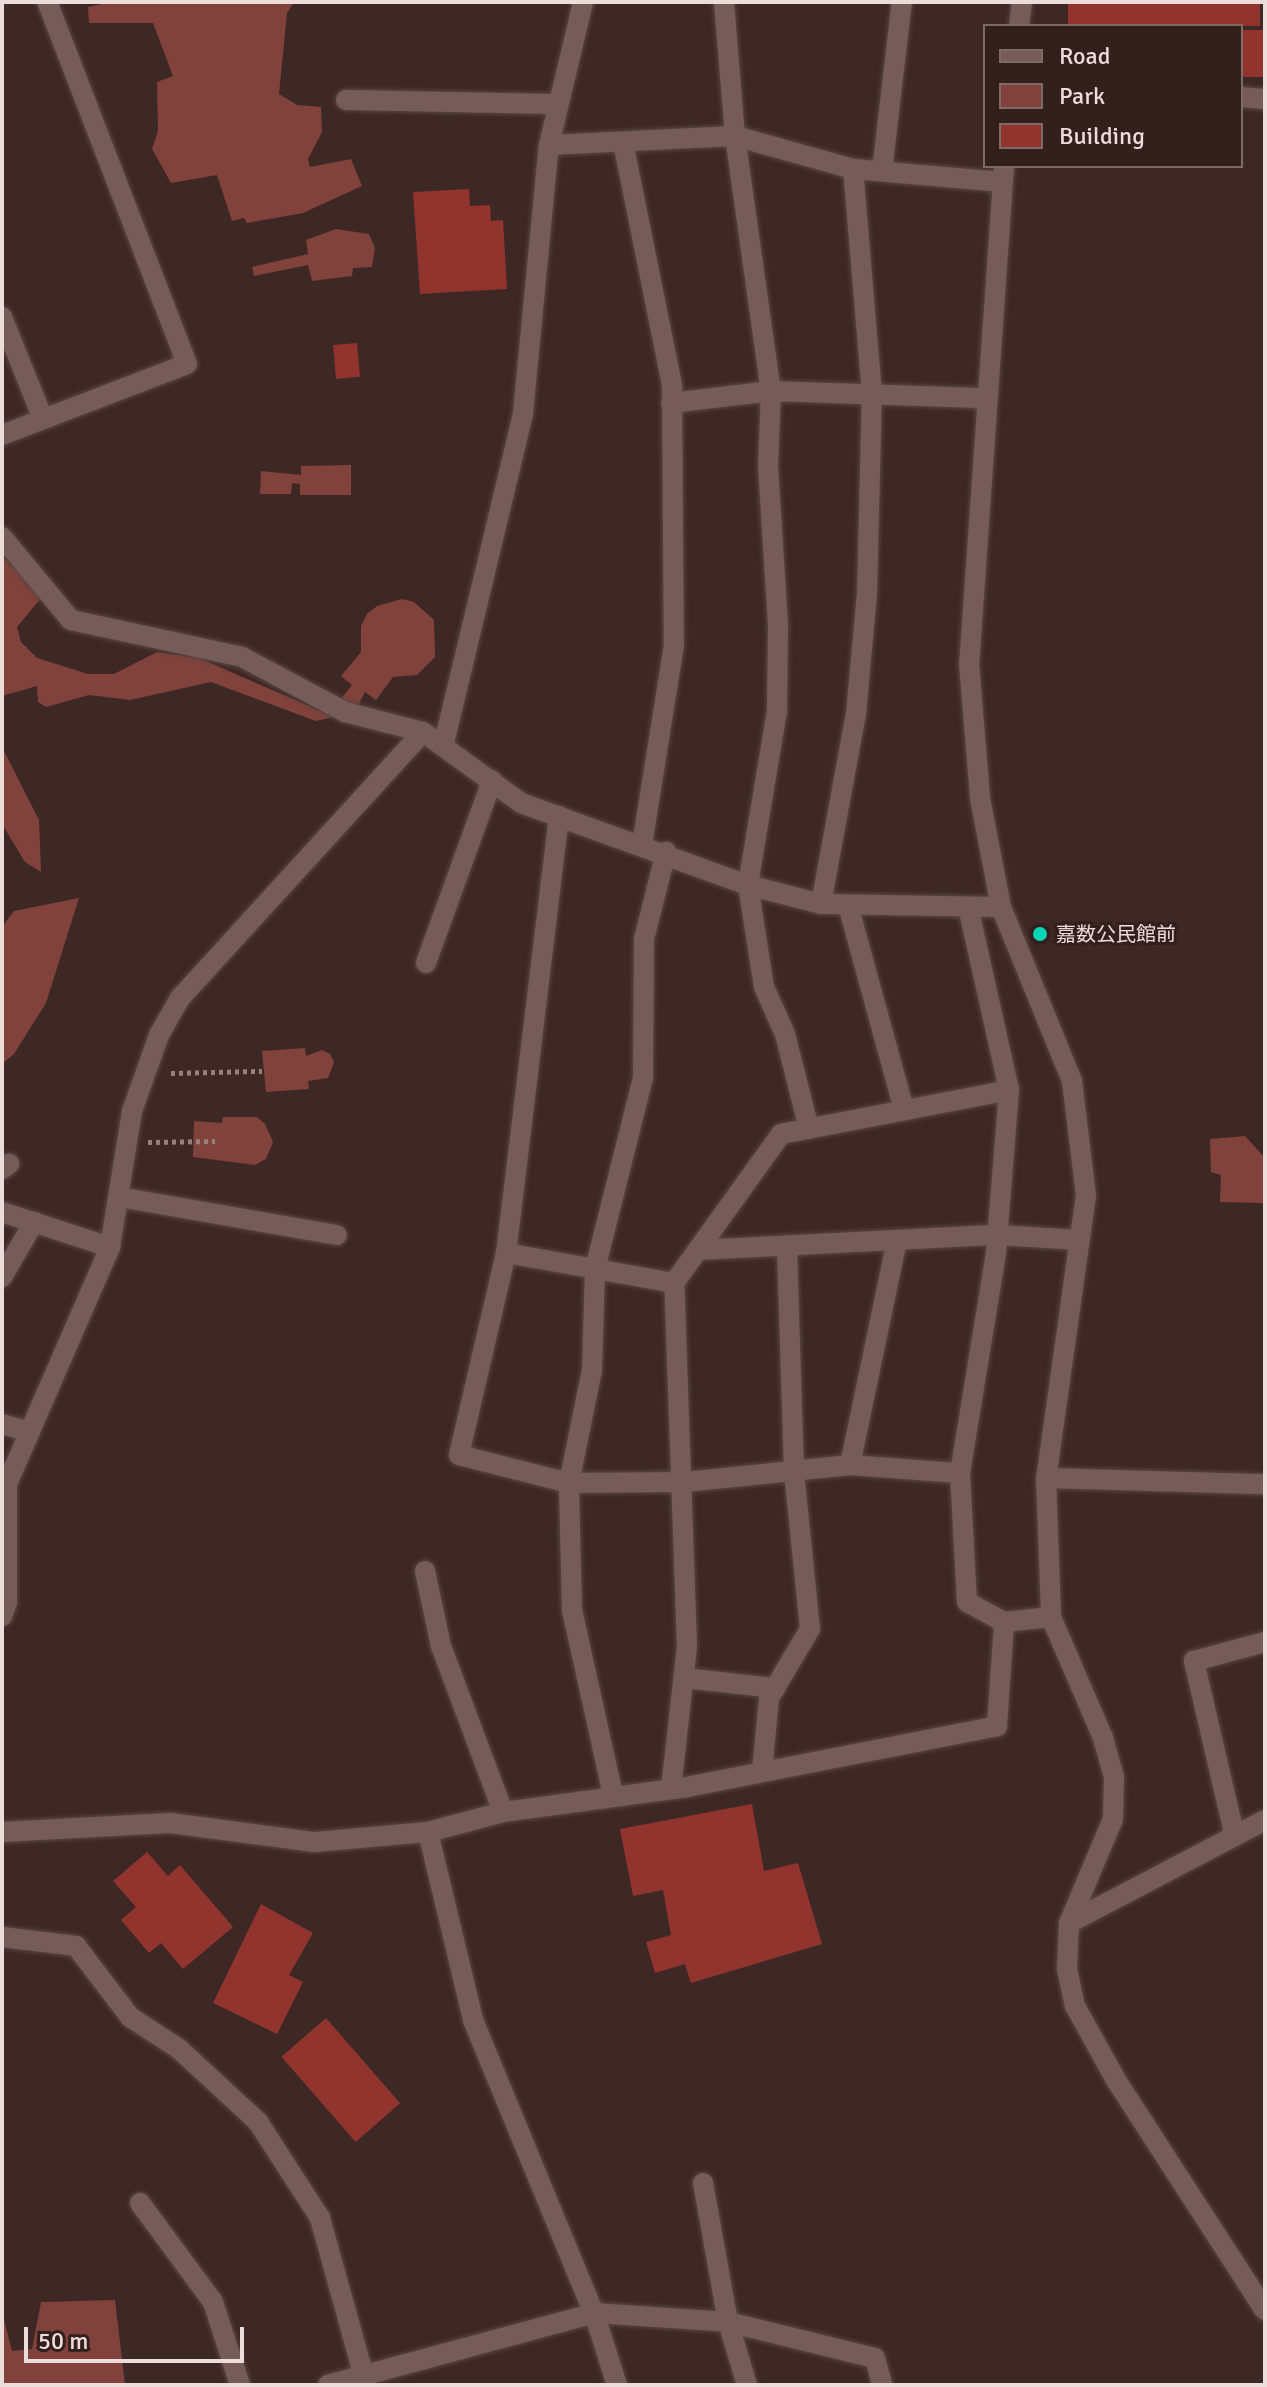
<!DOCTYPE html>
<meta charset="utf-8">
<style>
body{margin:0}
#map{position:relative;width:1267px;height:2387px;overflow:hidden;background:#3e2825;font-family:Signika,"Noto Sans JP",sans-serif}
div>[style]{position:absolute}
.green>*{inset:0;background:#81423b}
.building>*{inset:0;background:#91342d;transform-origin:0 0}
.path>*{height:5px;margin-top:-2.5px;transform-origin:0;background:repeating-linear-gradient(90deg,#94817e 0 4px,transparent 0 8px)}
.roads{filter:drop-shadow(0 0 2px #584643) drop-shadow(0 0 2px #584643)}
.minor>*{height:20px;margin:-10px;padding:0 10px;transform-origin:10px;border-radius:10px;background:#755c59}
.tertiary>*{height:20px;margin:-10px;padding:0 10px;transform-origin:10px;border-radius:10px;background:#755c59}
.dots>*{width:22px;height:22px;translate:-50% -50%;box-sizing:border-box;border:4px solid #331f1c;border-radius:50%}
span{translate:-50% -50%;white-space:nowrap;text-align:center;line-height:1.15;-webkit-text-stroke:6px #331f1c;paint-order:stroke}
.poi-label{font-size:20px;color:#ecdddb}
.left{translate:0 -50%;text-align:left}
.frame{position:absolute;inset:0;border:4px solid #ecdddb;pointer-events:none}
.legend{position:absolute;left:983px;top:24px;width:260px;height:144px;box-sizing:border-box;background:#331f1c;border:2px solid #7d6b68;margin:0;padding:10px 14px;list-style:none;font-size:24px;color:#ecdddb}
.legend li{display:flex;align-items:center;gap:16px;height:40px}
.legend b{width:40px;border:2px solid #7d6b68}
.scale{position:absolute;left:24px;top:2327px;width:220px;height:36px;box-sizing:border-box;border:4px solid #ecdddb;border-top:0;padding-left:10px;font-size:24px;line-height:28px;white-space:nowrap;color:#ecdddb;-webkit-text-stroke:6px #331f1c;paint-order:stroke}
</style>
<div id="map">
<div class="green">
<div style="clip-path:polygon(112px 2px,294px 2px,287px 13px,279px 94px,297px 105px,321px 107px,322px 132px,308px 159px,310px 167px,351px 159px,362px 186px,303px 213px,247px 223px,244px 218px,232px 221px,217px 175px,171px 183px,152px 149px,158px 131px,157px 82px,173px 76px,153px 23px,89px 23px,88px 7px)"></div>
<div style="clip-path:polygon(336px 229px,369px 234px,375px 248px,372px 267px,353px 268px,352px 276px,312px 281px,308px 265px,254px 276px,252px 267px,308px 254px,306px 240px)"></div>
<div style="clip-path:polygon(351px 465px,351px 495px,300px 495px,300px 484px,292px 483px,291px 494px,260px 494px,261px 471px,301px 475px,301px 466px)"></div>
<div style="clip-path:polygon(2px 555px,42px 597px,17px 627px,21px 642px,37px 658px,88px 674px,114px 674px,157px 652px,199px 658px,334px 717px,316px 721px,211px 682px,130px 700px,89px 695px,46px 707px,38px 702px,37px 686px,2px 696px)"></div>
<div style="clip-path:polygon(402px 599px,414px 602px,434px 620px,435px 657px,417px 675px,393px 677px,376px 700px,365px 692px,357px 707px,340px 700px,352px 685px,341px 676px,361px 652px,361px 626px,367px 614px,377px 606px)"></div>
<div style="clip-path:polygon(2px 747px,39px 820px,41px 872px,25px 862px,2px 824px)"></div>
<div style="clip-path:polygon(79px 898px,46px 1003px,14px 1054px,2px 1064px,2px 927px,14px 911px)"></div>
<div style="clip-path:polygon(305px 1048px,306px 1056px,322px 1050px,330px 1054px,334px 1062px,328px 1078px,308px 1081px,309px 1089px,266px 1092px,262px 1051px)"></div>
<div style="clip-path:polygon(223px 1117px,257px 1117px,265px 1124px,273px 1142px,266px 1159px,255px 1165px,193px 1157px,194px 1121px,222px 1123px)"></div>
<div style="clip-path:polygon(1245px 1136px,1265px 1158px,1263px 1203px,1220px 1202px,1221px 1175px,1211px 1172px,1210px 1139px)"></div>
<div style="clip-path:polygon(115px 2300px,125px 2385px,2px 2385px,2px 2311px,12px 2351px,32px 2349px,41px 2302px)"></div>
</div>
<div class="building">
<div style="left:1068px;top:2px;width:192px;height:24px"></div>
<div style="left:1265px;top:30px;width:47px;height:24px;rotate:90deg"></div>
<div style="clip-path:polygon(469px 189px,470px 206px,490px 205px,491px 221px,503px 220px,507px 289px,420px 294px,413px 192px)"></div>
<div style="left:357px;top:343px;width:34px;height:24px;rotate:85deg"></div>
<div style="clip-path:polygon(752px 1804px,764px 1871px,798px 1863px,822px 1944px,691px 1983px,685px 1964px,655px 1973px,646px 1942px,671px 1935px,663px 1890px,633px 1896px,620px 1829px)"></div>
<div style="clip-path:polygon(147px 1852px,168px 1876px,180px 1865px,233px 1927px,183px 1969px,161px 1943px,149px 1953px,121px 1920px,136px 1907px,113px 1881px)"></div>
<div style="clip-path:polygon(261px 1904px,313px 1933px,289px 1975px,303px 1982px,277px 2034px,213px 2003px)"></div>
<div style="left:326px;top:2018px;width:113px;height:59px;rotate:49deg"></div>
</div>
<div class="path">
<div style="left:171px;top:1073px;width:91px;rotate:-1.3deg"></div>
<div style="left:148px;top:1142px;width:67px;rotate:-0.9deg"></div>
</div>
<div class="roads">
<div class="minor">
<div style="left:724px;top:2px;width:134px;rotate:85.3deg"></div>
<div style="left:735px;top:136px;width:258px;rotate:82deg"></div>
<div style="left:771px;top:391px;width:75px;rotate:92.3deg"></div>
<div style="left:768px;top:466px;width:160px;rotate:86.4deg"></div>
<div style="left:778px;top:626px;width:85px;rotate:90.7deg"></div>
<div style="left:777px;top:711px;width:176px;rotate:99.5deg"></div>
<div style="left:748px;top:885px;width:103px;rotate:81.1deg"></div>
<div style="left:764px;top:987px;width:51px;rotate:65.9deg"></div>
<div style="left:785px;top:1034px;width:98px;rotate:75.8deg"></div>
<div style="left:1241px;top:97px;width:24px;rotate:5deg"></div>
<div style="left:346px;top:100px;width:210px;rotate:1.1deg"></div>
<div style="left:623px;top:142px;width:249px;rotate:78.6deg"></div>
<div style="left:672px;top:386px;width:259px;rotate:89.6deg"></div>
<div style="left:674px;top:645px;width:202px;rotate:99.1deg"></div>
<div style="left:549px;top:145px;width:186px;rotate:-2.8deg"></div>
<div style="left:735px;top:136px;width:123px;rotate:15.6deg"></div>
<div style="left:853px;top:169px;width:150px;rotate:5deg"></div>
<div style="left:882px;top:171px;width:170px;rotate:-83.3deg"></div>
<div style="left:2px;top:317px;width:110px;rotate:68.1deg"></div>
<div style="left:671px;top:403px;width:101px;rotate:-6.8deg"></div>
<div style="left:771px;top:391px;width:216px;rotate:1.9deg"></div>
<div style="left:2px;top:435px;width:198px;rotate:-21deg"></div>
<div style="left:187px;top:364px;width:388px;rotate:-111.1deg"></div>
<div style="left:2px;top:537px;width:108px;rotate:50.3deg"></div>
<div style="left:71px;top:620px;width:175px;rotate:12.2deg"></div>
<div style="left:242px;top:657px;width:117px;rotate:28.1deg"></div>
<div style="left:345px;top:712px;width:81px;rotate:14.4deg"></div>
<div style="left:423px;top:732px;width:121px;rotate:35.9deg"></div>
<div style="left:521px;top:803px;width:241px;rotate:19.9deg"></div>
<div style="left:748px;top:885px;width:75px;rotate:14.6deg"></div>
<div style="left:821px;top:904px;width:180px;rotate:1deg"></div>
<div style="left:444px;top:743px;width:339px;rotate:-76.5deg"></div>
<div style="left:523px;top:413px;width:269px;rotate:-84.5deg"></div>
<div style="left:549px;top:145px;width:147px;rotate:-76.6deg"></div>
<div style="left:559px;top:816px;width:440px;rotate:96.9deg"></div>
<div style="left:506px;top:1253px;width:207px;rotate:103.1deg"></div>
<div style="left:459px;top:1455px;width:114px;rotate:14.3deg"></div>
<div style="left:569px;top:1483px;width:116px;rotate:-0.5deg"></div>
<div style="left:685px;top:1482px;width:166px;rotate:-5.9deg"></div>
<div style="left:850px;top:1465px;width:110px;rotate:4.2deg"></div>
<div style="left:960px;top:1473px;width:129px;rotate:86.9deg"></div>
<div style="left:967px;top:1602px;width:42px;rotate:28.4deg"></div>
<div style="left:1004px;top:1622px;width:47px;rotate:-6.1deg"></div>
<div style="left:821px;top:904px;width:193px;rotate:-79.6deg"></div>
<div style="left:856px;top:714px;width:121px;rotate:-84.8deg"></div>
<div style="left:867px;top:594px;width:200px;rotate:-88.6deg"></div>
<div style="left:872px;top:394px;width:226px;rotate:-94.8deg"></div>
<div style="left:848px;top:905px;width:213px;rotate:74.7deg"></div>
<div style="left:426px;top:963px;width:194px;rotate:-70.1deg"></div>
<div style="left:2px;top:1169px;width:9px;rotate:-36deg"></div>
<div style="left:119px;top:1197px;width:221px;rotate:9.9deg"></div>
<div style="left:2px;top:1212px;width:114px;rotate:18deg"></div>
<div style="left:698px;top:1250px;width:300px;rotate:-2.9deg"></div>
<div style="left:998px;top:1235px;width:82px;rotate:3.5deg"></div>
<div style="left:506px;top:1253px;width:171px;rotate:10.1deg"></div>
<div style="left:674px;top:1283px;width:183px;rotate:-54.3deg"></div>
<div style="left:781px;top:1134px;width:232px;rotate:-10.9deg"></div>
<div style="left:1009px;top:1090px;width:188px;rotate:-102.6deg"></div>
<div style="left:2px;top:1277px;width:64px;rotate:-59.8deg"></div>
<div style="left:2px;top:1424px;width:29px;rotate:16deg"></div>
<div style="left:850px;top:1465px;width:230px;rotate:-78.2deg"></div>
<div style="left:960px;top:1473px;width:224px;rotate:-80.7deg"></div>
<div style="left:996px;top:1252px;width:163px;rotate:-85.4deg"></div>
<div style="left:1046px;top:1478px;width:219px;rotate:1.6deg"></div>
<div style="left:425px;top:1571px;width:77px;rotate:78deg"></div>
<div style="left:441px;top:1646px;width:177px;rotate:69.5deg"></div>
<div style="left:2px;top:1616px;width:15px;rotate:-70deg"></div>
<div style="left:7px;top:1602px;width:118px;rotate:-90deg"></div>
<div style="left:7px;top:1484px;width:258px;rotate:-66.5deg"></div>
<div style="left:110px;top:1247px;width:138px;rotate:-80.8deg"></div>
<div style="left:132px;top:1111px;width:81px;rotate:-70.4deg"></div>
<div style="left:159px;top:1035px;width:43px;rotate:-60.4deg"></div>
<div style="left:180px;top:998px;width:360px;rotate:-47.6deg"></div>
<div style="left:684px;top:1678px;width:92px;rotate:6.3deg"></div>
<div style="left:762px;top:1771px;width:73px;rotate:-84.5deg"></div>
<div style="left:769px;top:1698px;width:80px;rotate:-59.3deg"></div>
<div style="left:810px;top:1629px;width:159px;rotate:-95.8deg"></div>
<div style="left:794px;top:1471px;width:226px;rotate:-91.8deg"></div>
<div style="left:671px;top:1789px;width:143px;rotate:-83.6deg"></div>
<div style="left:687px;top:1647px;width:364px;rotate:-92deg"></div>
<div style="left:613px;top:1795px;width:189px;rotate:-102.5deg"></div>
<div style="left:572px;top:1610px;width:127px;rotate:-91.4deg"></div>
<div style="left:569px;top:1483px;width:115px;rotate:-78.5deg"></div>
<div style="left:592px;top:1370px;width:101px;rotate:-88.3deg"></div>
<div style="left:595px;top:1269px;width:197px;rotate:-75.9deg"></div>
<div style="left:643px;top:1078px;width:139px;rotate:-89.6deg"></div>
<div style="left:644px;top:939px;width:90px;rotate:-75.8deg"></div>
<div style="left:2px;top:1832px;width:168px;rotate:-3.1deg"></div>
<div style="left:170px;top:1823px;width:146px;rotate:7.5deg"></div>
<div style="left:315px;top:1842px;width:113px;rotate:-5.1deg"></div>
<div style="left:428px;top:1832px;width:78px;rotate:-14.9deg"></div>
<div style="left:503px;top:1812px;width:186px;rotate:-7.7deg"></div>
<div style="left:687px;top:1787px;width:316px;rotate:-11.1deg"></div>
<div style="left:997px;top:1726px;width:104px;rotate:-86.1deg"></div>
<div style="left:428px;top:1832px;width:193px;rotate:76.5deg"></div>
<div style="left:473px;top:2020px;width:317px;rotate:67.6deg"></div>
<div style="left:594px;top:2313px;width:134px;rotate:3.8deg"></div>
<div style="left:728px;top:2322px;width:151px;rotate:13.8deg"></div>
<div style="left:875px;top:2358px;width:28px;rotate:75deg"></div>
<div style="left:1234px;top:1833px;width:177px;rotate:-103.1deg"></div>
<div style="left:1194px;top:1661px;width:73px;rotate:-15deg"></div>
<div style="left:1069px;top:1923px;width:221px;rotate:-27.7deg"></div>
<div style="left:2px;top:1937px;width:75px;rotate:6.9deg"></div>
<div style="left:76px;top:1946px;width:89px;rotate:52.7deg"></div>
<div style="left:130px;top:2017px;width:59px;rotate:33.1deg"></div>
<div style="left:179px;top:2049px;width:108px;rotate:42.7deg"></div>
<div style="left:258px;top:2122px;width:114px;rotate:57.1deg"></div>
<div style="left:320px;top:2218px;width:161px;rotate:74.5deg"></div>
<div style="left:703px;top:2183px;width:141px;rotate:79.8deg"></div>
<div style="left:728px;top:2322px;width:66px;rotate:73.2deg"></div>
<div style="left:140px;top:2203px;width:123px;rotate:53.6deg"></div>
<div style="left:213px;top:2302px;width:87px;rotate:72deg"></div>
<div style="left:328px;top:2385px;width:276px;rotate:-15.1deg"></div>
<div style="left:594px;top:2313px;width:76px;rotate:72.3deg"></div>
</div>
<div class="tertiary">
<div style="left:1019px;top:26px;width:24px;rotate:-83deg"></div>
<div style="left:1004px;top:166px;width:498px;rotate:94deg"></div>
<div style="left:969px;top:663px;width:135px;rotate:85.3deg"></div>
<div style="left:980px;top:798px;width:111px;rotate:79.1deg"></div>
<div style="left:1001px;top:907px;width:188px;rotate:67.8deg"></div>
<div style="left:1072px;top:1081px;width:115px;rotate:83deg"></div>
<div style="left:1086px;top:1195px;width:286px;rotate:98deg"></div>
<div style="left:1046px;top:1478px;width:139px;rotate:87.9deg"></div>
<div style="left:1051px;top:1617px;width:132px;rotate:66.7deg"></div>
<div style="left:1103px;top:1738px;width:41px;rotate:74.2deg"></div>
<div style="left:1114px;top:1777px;width:42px;rotate:91.4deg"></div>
<div style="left:1113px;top:1819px;width:113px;rotate:112.9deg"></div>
<div style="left:1069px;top:1923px;width:46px;rotate:92.5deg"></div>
<div style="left:1067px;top:1969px;width:38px;rotate:78deg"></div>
<div style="left:1075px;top:2006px;width:85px;rotate:61deg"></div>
<div style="left:1116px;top:2080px;width:274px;rotate:57.1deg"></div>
</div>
</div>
<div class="dots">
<div style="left:1040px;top:934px;background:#00d5b7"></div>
</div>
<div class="poi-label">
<span class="left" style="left:1056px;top:934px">嘉数公民館前</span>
</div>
<div class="frame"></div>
<ul class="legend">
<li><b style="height:10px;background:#755c59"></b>Road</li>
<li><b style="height:22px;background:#81423b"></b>Park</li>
<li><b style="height:22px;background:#91342d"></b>Building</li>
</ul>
<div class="scale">50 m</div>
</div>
